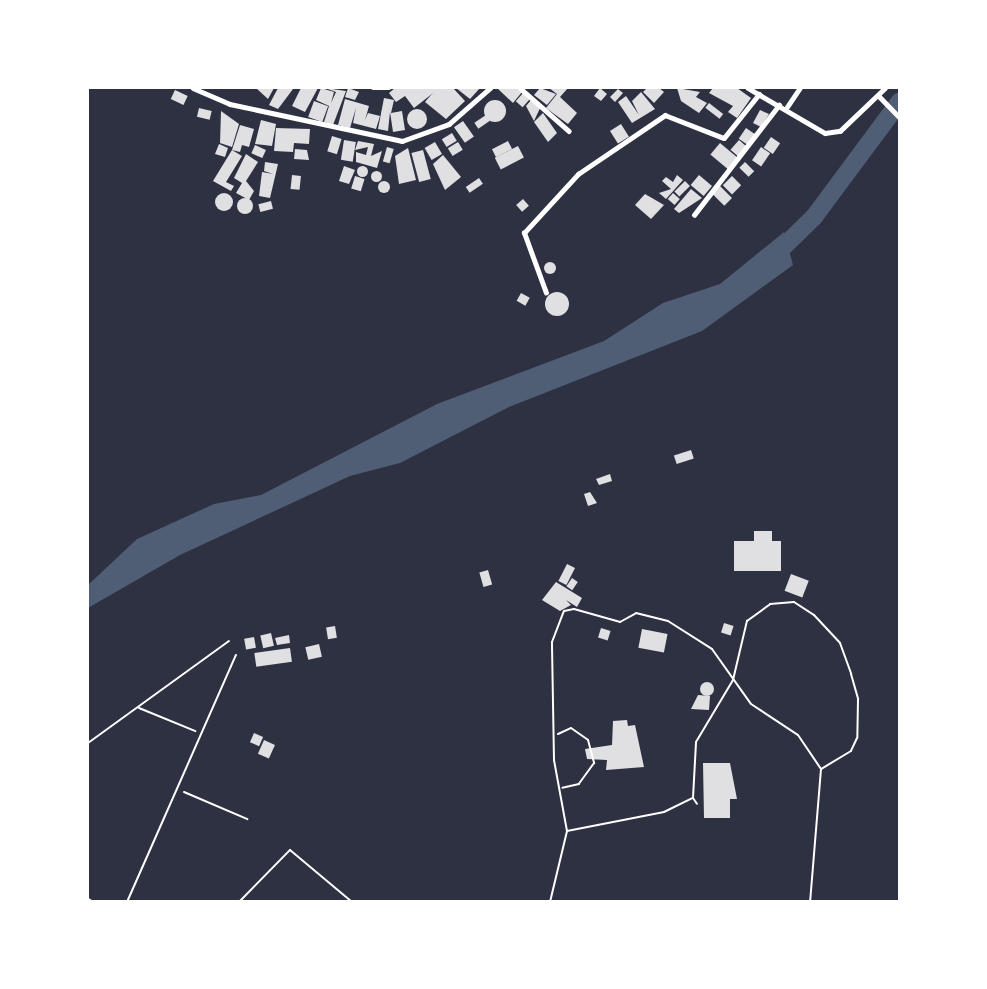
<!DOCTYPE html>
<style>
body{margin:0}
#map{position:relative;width:987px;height:989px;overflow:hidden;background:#2d3142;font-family:"Exo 2",sans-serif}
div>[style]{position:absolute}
.water>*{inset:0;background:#4f5d75}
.river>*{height:18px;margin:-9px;padding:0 9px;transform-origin:9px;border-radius:9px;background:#4f5d75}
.building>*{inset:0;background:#e0e0e3;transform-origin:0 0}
.round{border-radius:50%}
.path>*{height:2px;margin:-1px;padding:0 1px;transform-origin:1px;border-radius:1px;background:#fff}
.service>*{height:2px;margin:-1px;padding:0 1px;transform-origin:1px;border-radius:1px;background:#fff}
.minor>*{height:4.5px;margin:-2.25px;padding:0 2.25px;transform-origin:2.25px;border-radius:2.25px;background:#fff}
span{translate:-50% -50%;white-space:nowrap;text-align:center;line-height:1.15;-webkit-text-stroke:5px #fff;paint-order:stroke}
.frame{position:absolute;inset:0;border:89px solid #fff;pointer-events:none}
</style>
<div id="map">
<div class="water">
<div style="clip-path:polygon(784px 232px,793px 265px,702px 331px,509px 407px,400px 463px,350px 476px,180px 555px,88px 608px,88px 585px,137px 539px,214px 504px,261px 495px,437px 404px,604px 341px,663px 303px,720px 284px)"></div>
</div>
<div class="river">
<div style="left:772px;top:258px;width:59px;rotate:-44.3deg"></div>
<div style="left:814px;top:217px;width:144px;rotate:-53.4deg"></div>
</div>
<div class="building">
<div style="clip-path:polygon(256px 88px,274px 88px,268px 99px)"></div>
<div style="clip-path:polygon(278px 88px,293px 89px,278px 109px,269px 105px)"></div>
<div style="clip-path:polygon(301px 88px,318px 88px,305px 112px,292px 106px)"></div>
<div style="clip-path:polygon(321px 88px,334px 92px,331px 103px,336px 92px,325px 88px,346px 91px,333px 125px,324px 122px,329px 106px,316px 100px)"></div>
<div style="clip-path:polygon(348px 88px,359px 92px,355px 100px,345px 97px)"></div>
<div style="clip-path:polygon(395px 88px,435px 88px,437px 90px,414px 108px,405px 96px,396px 102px,389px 93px)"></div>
<div style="clip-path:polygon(437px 88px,453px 88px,465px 101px,446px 119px,425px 102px)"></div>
<div style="clip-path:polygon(456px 88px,480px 88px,470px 99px)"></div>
<div style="clip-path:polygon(497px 88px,516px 88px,522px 92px,513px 103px)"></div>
<div style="clip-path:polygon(540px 88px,556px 94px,547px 105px,534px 95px)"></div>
<div style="clip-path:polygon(549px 88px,568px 88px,560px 97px,577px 113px,568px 124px,546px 108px,557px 94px)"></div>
<div style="clip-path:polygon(600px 88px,607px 94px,601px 101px,594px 96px)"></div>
<div style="clip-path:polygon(647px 88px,659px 88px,664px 92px,654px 103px,643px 92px)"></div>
<div style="clip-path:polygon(677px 88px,700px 92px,696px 97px,707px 103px,699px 113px,681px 101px)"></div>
<div style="clip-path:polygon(713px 88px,737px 88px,751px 98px,737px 118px,728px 112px,733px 106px,709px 93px)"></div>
<div style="clip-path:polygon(618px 89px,623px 93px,615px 102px,610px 97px)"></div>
<div style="left:175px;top:90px;width:14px;height:10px;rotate:25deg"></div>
<div style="clip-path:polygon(641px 92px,655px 109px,632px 123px,618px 102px,626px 96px,639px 115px,632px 101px)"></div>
<div style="left:523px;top:93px;width:9px;height:11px;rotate:41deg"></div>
<div style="clip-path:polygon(384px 98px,394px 100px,391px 113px,402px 111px,405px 130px,393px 132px,390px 112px,388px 131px,378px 129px)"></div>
<div style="clip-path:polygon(345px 99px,369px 106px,365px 120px,368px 113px,380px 116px,376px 129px,353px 123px,356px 108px,350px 128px,338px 125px)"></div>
<div style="clip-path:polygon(532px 99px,541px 106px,534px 121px,526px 106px)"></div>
<div class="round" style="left:484px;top:100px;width:22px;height:22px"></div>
<div style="left:314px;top:101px;width:15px;height:17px;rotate:20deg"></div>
<div style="left:709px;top:103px;width:18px;height:6px;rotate:38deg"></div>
<div style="left:199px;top:108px;width:13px;height:9px;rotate:13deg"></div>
<div class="round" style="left:407px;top:109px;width:20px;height:20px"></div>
<div style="clip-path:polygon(760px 110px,769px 114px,761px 127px,753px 123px)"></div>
<div style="clip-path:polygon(221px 111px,239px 124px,232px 147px,220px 143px)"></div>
<div style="clip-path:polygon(543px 113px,557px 133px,548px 142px,534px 122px)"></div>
<div style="left:486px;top:115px;width:7px;height:14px;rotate:56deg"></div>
<div style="clip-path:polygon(261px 120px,276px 124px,272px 146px,264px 145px,265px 133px,264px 145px,255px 144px)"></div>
<div style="left:463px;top:121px;width:19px;height:11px;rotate:55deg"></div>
<div style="left:621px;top:124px;width:15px;height:13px;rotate:58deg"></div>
<div style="clip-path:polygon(240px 125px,254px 129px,249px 147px,242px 145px,240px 152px,232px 150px)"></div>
<div style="clip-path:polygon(276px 128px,310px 129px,309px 144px,294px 143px,293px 152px,274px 151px)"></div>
<div style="left:746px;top:128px;width:11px;height:13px;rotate:34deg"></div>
<div style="left:452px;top:133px;width:9px;height:12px;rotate:58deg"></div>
<div style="left:332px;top:136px;width:10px;height:16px;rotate:17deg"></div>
<div style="left:771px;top:137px;width:11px;height:13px;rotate:34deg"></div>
<div style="left:344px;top:140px;width:12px;height:20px;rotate:9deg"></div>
<div style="left:739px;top:140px;width:11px;height:13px;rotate:41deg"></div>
<div style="clip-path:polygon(358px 141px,374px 144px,371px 156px,382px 151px,377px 168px,356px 162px,356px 152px,366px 155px,368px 147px,355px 150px)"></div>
<div style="left:508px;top:141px;width:9px;height:18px;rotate:63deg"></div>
<div style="left:435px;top:142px;width:14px;height:12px;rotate:60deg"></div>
<div style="left:458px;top:142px;width:9px;height:12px;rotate:58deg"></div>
<div style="left:720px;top:143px;width:25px;height:15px;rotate:40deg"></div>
<div style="clip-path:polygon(219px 144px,228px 148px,225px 157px,215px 154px)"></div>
<div style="left:255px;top:145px;width:12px;height:9px;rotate:24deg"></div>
<div style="left:518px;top:146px;width:13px;height:26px;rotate:63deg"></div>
<div style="left:387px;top:147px;width:7px;height:15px;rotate:16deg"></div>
<div style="left:761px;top:147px;width:11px;height:16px;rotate:34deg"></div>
<div style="clip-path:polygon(408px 148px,416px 180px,399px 184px,395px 156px)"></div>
<div style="clip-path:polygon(295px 149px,307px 150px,309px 160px,294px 159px)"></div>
<div style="clip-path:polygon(232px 150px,242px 156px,226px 182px,234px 186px,231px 191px,213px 181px)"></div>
<div style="left:423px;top:150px;width:30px;height:12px;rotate:75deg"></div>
<div style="clip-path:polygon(246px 154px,258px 162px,246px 181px,254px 191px,249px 200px,236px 193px,242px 183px,234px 178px)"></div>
<div style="clip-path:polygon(443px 155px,461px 177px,445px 190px,433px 164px)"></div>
<div style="clip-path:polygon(265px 162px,278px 164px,270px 198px,259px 196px,262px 172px,273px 174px,264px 171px)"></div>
<div style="left:745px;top:162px;width:13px;height:8px;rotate:45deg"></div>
<div class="round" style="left:356.5px;top:165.5px;width:11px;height:11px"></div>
<div style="clip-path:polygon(344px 166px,355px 170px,349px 184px,339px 181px)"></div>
<div class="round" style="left:370.5px;top:170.5px;width:11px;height:11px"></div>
<div style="left:292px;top:175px;width:9px;height:14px;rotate:6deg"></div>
<div style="clip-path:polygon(677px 175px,683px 180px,666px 199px,659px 193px,671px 189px,662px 181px,666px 177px,673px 182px)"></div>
<div style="left:699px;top:175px;width:17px;height:13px;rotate:40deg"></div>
<div style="left:355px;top:176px;width:10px;height:13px;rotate:17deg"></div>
<div style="left:732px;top:176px;width:13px;height:13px;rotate:45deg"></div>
<div style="left:479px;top:178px;width:7px;height:16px;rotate:56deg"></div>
<div class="round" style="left:378px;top:181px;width:12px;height:12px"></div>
<div style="left:685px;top:181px;width:7px;height:15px;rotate:45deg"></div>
<div style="left:720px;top:186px;width:17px;height:11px;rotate:45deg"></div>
<div style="clip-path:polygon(691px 189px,702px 198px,679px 213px,674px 209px)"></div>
<div class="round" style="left:215px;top:193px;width:18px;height:18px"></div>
<div style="left:673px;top:193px;width:9px;height:8px;rotate:41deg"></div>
<div style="clip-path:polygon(645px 194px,664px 205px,651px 219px,635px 205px)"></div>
<div class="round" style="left:237px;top:198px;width:16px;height:16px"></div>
<div style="left:523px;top:199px;width:9px;height:9px;rotate:49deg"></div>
<div style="left:271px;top:201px;width:8px;height:13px;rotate:76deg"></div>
<div class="round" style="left:544px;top:262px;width:12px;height:12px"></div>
<div class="round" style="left:545px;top:292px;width:24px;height:24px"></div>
<div style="left:521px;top:293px;width:10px;height:9px;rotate:29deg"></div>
<div style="left:691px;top:450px;width:9px;height:18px;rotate:72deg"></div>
<div style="clip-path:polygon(610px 474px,612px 481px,599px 485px,596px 479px)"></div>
<div style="clip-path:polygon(590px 492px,597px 503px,588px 506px,584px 494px)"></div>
<div style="clip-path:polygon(754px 531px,772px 531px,772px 541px,781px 541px,781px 571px,734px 571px,734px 541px,754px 541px)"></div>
<div style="left:567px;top:564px;width:9px;height:19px;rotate:27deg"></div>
<div style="left:488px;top:570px;width:15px;height:9px;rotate:74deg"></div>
<div style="left:791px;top:574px;width:19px;height:18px;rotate:21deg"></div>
<div style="left:572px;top:578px;width:7px;height:10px;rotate:34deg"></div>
<div style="clip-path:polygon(556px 582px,582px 598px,577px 607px,566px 600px,571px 605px,560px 611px,542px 600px)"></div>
<div style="left:724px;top:623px;width:10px;height:10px;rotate:17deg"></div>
<div style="left:335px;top:626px;width:12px;height:9px;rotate:81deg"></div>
<div style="left:601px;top:628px;width:10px;height:10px;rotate:17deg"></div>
<div style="left:642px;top:629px;width:26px;height:19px;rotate:11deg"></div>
<div style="left:271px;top:633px;width:13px;height:11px;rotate:77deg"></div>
<div style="clip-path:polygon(289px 635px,290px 643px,277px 645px,275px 638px)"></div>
<div style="left:254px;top:637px;width:11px;height:10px;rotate:80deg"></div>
<div style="left:319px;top:644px;width:13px;height:14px;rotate:77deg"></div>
<div style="left:290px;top:648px;width:14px;height:36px;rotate:82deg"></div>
<div class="round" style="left:700px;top:682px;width:14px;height:14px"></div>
<div style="clip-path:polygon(698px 695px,710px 696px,709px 710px,691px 709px)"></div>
<div style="clip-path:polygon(627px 720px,628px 726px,635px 725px,644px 767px,606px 770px,607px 760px,587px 759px,585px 749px,612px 745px,613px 721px)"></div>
<div style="left:254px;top:733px;width:10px;height:10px;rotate:24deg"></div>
<div style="left:264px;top:740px;width:12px;height:15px;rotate:24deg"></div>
<div style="clip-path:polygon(703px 763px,730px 763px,737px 799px,730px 799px,730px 818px,704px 818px)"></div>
</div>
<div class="path">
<div style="left:139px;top:708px;width:61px;rotate:22.3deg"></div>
<div style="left:88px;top:743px;width:174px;rotate:-35.9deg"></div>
<div style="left:184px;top:792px;width:69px;rotate:23.2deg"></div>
</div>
<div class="service">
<div style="left:558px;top:734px;width:14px;rotate:-25deg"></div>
<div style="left:571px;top:728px;width:21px;rotate:35deg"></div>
<div style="left:588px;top:740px;width:24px;rotate:75deg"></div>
<div style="left:594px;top:763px;width:26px;rotate:126deg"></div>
<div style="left:579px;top:784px;width:17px;rotate:167deg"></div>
<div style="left:693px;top:798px;width:56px;rotate:-86.9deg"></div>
<div style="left:696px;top:742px;width:72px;rotate:-59.2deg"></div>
<div style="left:733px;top:680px;width:61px;rotate:-76.7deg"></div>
<div style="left:747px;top:621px;width:29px;rotate:-36deg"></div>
<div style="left:770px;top:604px;width:24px;rotate:-5deg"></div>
<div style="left:794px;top:602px;width:24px;rotate:33deg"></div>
<div style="left:814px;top:615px;width:38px;rotate:47deg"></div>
<div style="left:840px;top:643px;width:33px;rotate:70deg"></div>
<div style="left:851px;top:674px;width:26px;rotate:74deg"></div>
<div style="left:858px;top:699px;width:39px;rotate:91deg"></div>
<div style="left:857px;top:738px;width:14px;rotate:115deg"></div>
<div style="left:851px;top:751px;width:35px;rotate:149deg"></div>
<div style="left:567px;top:831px;width:99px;rotate:-11.1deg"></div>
<div style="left:664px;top:812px;width:32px;rotate:-26deg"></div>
<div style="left:693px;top:798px;width:7px;rotate:56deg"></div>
<div style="left:127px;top:902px;width:270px;rotate:-66.2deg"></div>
<div style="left:239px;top:902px;width:73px;rotate:-45.6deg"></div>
<div style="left:290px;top:850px;width:81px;rotate:40deg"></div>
<div style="left:550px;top:902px;width:73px;rotate:-76.5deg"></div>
<div style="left:567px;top:831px;width:72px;rotate:-100.4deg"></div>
<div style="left:554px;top:760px;width:118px;rotate:-91deg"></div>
<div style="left:552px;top:642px;width:33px;rotate:-69deg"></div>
<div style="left:564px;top:611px;width:10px;rotate:-11deg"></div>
<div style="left:574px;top:609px;width:48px;rotate:15.8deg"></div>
<div style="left:620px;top:622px;width:18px;rotate:-29deg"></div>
<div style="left:636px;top:613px;width:33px;rotate:14deg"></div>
<div style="left:668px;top:621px;width:52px;rotate:32.5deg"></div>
<div style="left:712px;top:649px;width:67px;rotate:54.7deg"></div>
<div style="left:751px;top:704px;width:56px;rotate:33.4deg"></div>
<div style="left:798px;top:735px;width:41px;rotate:55.9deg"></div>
<div style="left:821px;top:769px;width:133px;rotate:94.7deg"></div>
</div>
<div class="minor">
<div style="left:193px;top:88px;width:40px;rotate:23.4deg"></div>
<div style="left:230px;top:104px;width:176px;rotate:12.1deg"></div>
<div style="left:402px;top:141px;width:50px;rotate:-19.9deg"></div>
<div style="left:449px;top:124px;width:55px;rotate:-41.3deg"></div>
<div style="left:373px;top:88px;width:16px"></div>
<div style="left:520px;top:88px;width:65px;rotate:41.3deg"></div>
<div style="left:748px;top:88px;width:89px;rotate:30.3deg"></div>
<div style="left:825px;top:133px;width:15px;rotate:-8deg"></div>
<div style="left:840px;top:131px;width:62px;rotate:-43.7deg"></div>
<div style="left:879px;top:96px;width:30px;rotate:46deg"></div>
<div style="left:787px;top:107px;width:23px;rotate:-56deg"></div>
<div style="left:694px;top:215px;width:139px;rotate:-52.3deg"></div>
<div style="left:546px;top:293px;width:64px;rotate:-110.1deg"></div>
<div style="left:524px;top:233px;width:80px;rotate:-47.5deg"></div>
<div style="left:578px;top:174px;width:105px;rotate:-34.1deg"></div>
<div style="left:665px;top:115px;width:63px;rotate:21.3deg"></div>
<div style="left:724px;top:138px;width:56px;rotate:-51.5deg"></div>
<div style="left:88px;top:900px;width:4px;rotate:34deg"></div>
</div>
<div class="frame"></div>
</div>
